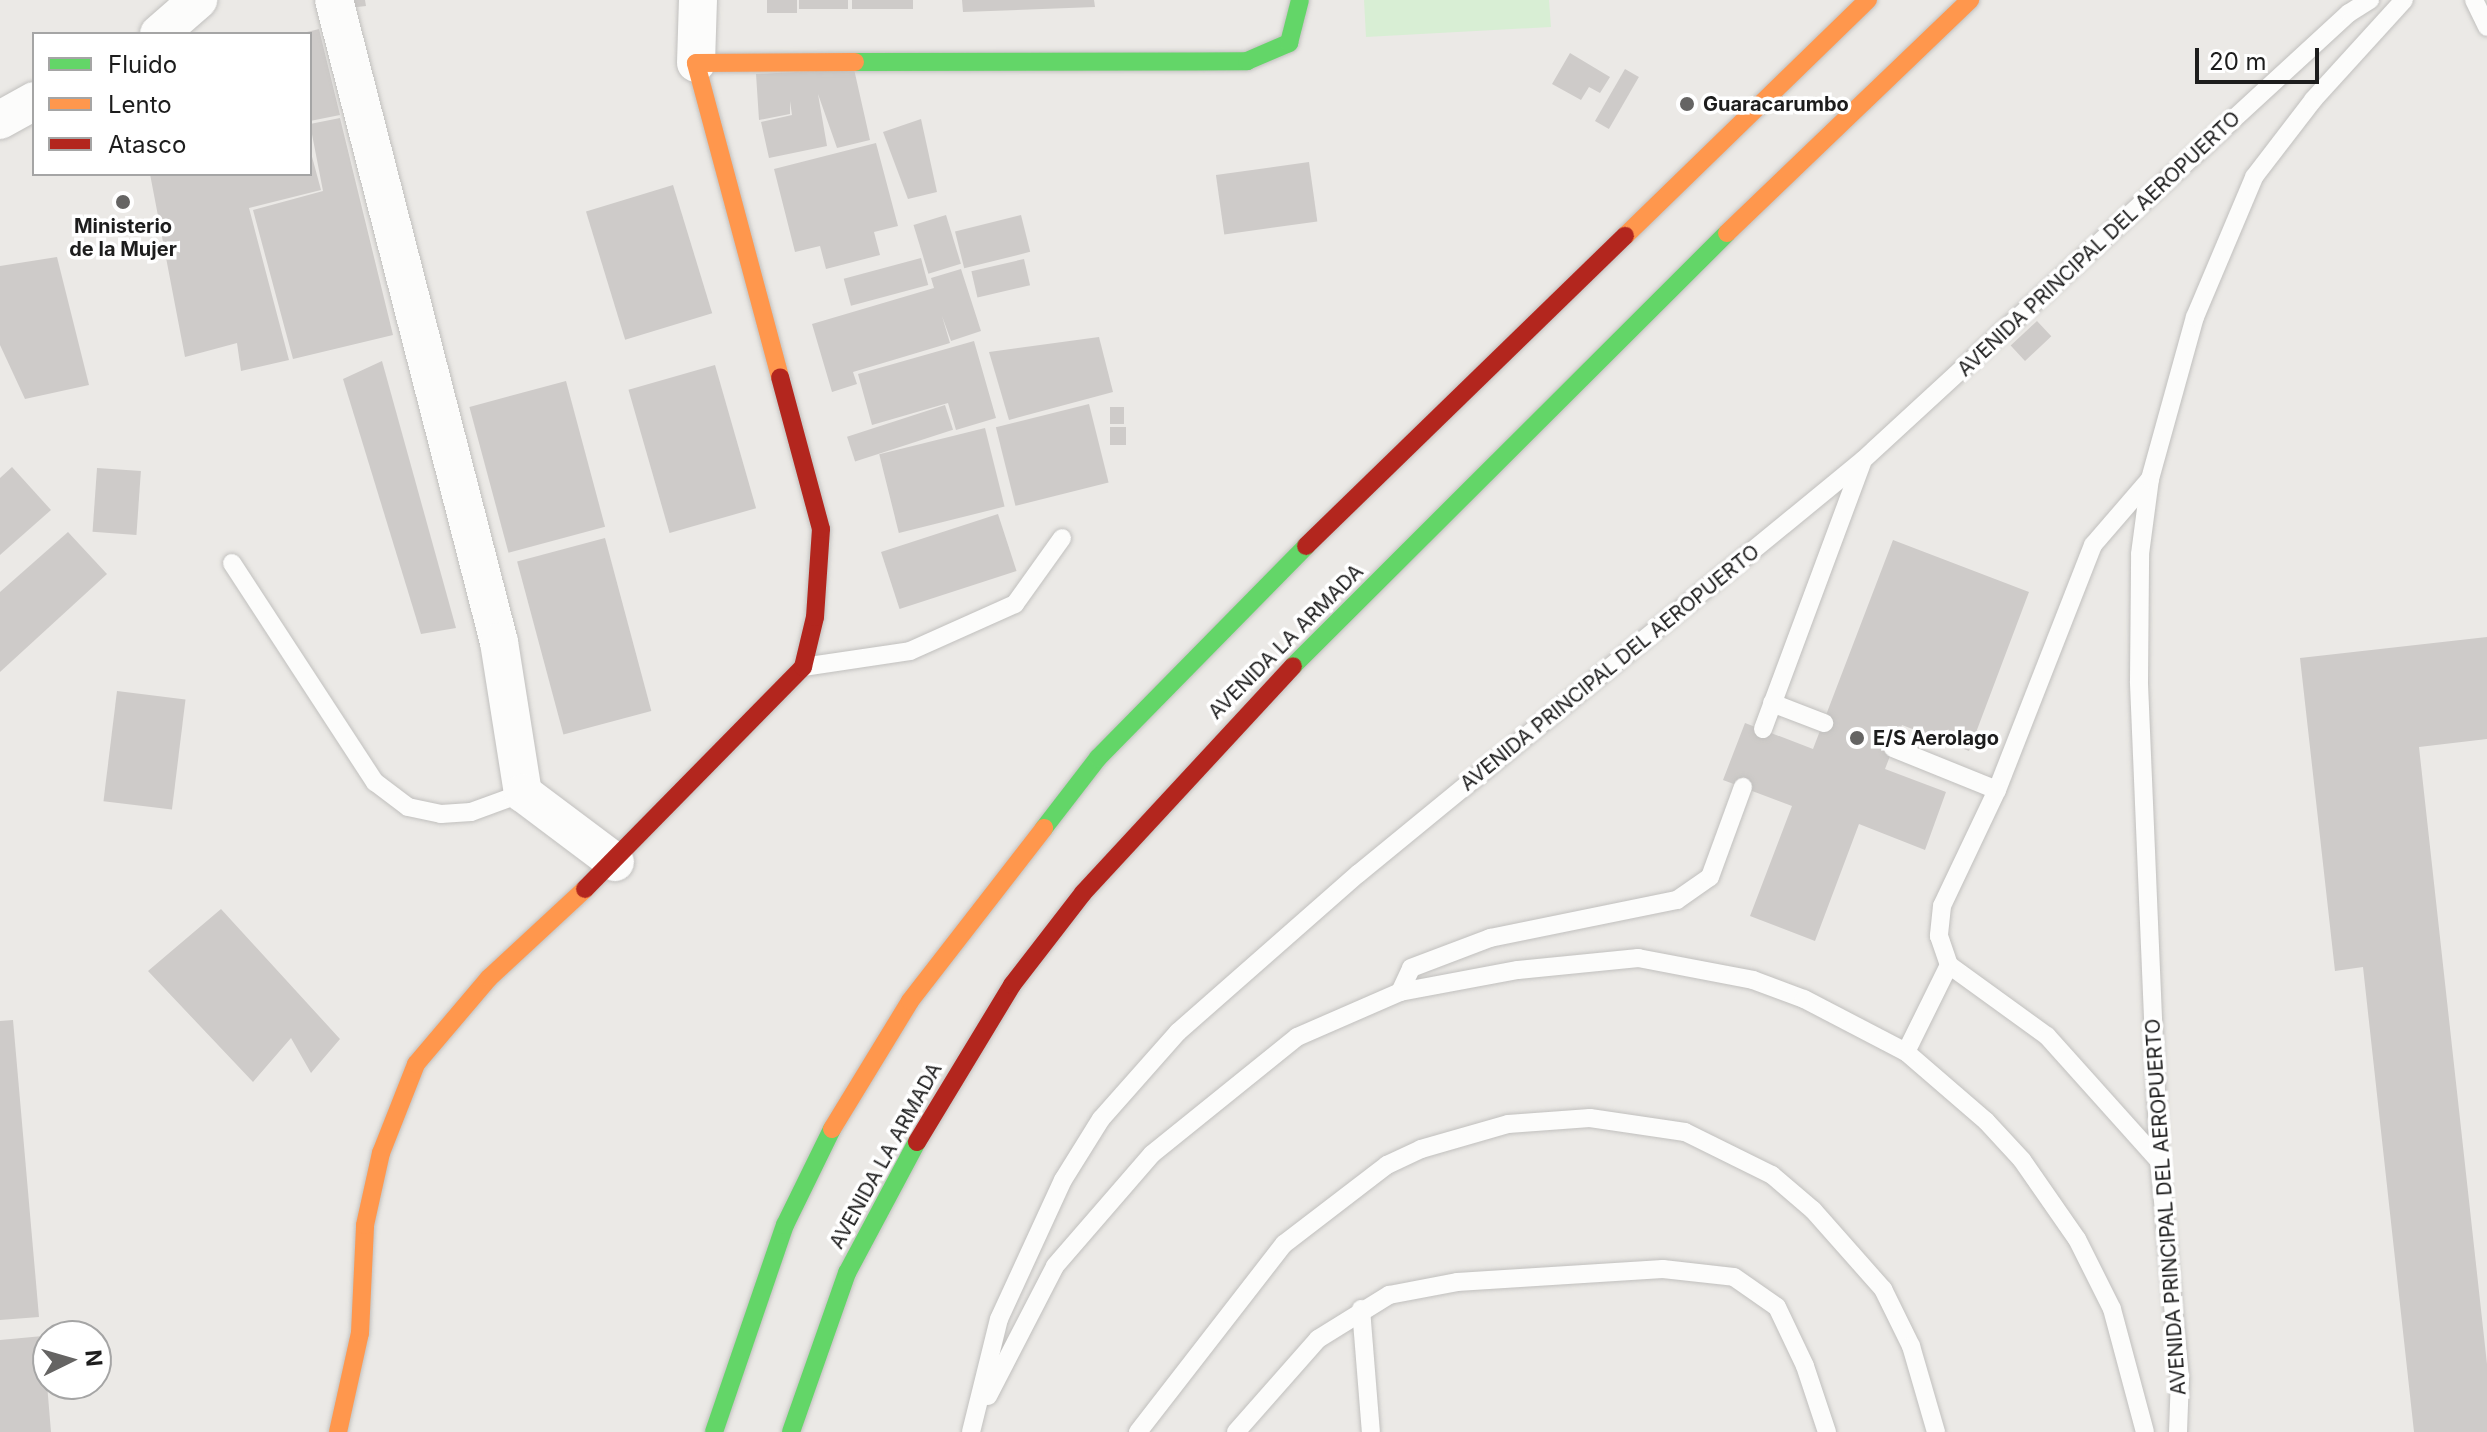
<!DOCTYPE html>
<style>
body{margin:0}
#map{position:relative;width:2487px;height:1432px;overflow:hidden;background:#ebe9e6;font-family:Inter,sans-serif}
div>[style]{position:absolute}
.park>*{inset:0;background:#d8eed4}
.building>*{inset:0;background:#cecbc9;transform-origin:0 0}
.roads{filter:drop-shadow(0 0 2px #c1c0be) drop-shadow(0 0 2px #c1c0be)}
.lane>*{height:18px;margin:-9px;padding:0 9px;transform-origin:9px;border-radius:9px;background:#fcfcfb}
.street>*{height:38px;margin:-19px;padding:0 19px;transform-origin:19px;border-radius:19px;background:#fcfcfb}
.fast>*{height:18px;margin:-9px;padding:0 9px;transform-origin:9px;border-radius:9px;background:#63d668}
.slow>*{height:18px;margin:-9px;padding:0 9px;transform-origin:9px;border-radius:9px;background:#ff974d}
.jam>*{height:18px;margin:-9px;padding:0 9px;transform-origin:9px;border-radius:9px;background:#b3261e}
.dots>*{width:22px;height:22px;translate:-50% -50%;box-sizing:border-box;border:4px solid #fff;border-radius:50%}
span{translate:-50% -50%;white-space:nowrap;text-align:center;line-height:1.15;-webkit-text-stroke:7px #fff;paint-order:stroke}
.poi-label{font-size:20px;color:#1d1d1d;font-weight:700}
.left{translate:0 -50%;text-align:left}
.street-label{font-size:20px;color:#1d1d1d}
.legend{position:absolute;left:32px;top:32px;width:280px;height:144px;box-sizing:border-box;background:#fff;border:2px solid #a5a5a5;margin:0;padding:10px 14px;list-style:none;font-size:24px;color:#1d1d1d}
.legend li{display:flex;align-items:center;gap:16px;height:40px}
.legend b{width:40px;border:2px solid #a5a5a5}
.north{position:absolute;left:32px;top:1320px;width:80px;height:80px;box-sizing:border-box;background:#fff;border:2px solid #a5a5a5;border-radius:50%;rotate:85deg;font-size:22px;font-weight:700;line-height:32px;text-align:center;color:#1d1d1d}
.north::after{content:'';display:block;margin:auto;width:28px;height:36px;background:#656463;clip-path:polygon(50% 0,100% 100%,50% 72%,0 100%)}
.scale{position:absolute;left:2195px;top:48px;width:124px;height:36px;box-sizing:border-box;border:4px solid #1d1d1d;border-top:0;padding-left:10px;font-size:24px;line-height:28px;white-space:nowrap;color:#1d1d1d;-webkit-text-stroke:6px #fff;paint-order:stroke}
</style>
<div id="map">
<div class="park">
<div style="clip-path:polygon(1364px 0,1549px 0,1551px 27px,1366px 37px)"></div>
</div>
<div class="building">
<div style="clip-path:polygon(338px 0,365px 0,366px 6px,340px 9px)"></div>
<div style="left:767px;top:0;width:30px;height:13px"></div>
<div style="left:799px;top:0;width:49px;height:9px"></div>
<div style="left:852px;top:0;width:61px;height:9px"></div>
<div style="clip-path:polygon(962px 0,1094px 0,1095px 7px,963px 12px)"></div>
<div style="clip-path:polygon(319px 29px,340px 115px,310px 121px,310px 34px,303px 33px)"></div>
<div style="clip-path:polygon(1570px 53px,1610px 77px,1600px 93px,1589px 87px,1581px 100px,1552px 84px)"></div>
<div style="clip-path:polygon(854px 69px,870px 140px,837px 148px,818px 94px,827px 146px,769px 158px,761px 122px,792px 115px,790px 101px,790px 114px,759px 120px,756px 74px)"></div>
<div style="left:1625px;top:69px;width:16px;height:60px;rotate:30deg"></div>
<div style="clip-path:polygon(340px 118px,393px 335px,293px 359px,253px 210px,323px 191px,310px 124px)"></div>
<div style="clip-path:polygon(921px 119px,937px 192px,908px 199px,883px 132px)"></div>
<div style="clip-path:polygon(876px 143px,898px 226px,874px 232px,880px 255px,826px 269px,820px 246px,795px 252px,774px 169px)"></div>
<div style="clip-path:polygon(311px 153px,321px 190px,249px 208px,289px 360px,241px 371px,237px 343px,185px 357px,150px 174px,310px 174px)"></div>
<div style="left:1309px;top:162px;width:60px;height:94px;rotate:82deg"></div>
<div style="left:673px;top:185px;width:134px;height:91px;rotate:73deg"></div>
<div style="left:946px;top:215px;width:51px;height:34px;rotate:73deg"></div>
<div style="left:1021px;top:215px;width:38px;height:68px;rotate:76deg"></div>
<div style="clip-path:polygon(57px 257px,89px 385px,25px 399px,0 345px,0 266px)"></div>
<div style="left:921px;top:258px;width:28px;height:80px;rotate:75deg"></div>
<div style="left:1024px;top:259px;width:27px;height:54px;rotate:77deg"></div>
<div style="clip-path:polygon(961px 269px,981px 331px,951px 341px,942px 316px,950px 343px,853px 372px,857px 384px,832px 392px,812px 324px,934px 288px,931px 278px)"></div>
<div style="left:2037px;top:321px;width:21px;height:36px;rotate:47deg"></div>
<div style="clip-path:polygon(1099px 337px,1113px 392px,1009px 420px,989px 352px)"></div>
<div style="clip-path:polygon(974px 341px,996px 418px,956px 430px,948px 403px,872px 425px,858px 374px)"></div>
<div style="clip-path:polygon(382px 361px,456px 628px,421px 634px,343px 379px)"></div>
<div style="left:715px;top:365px;width:149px;height:90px;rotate:74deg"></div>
<div style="left:566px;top:381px;width:151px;height:100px;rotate:75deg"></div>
<div style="left:1089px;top:404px;width:81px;height:96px;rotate:76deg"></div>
<div style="left:945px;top:405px;width:26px;height:103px;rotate:72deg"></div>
<div style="left:1110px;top:407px;width:14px;height:17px"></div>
<div style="left:1110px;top:427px;width:16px;height:18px"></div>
<div style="left:985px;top:428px;width:81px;height:109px;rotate:76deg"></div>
<div style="clip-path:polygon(12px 467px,51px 510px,0 555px,0 478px)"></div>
<div style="left:97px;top:468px;width:44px;height:64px;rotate:4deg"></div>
<div style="left:998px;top:514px;width:60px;height:123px;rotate:72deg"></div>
<div style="clip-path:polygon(68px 532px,107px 574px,0 672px,0 592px)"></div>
<div style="left:605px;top:538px;width:179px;height:91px;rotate:75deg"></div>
<div style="clip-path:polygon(1893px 540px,2029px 592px,1969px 751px,1902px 725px,1885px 769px,1946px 792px,1925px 850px,1859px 824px,1815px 941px,1750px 916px,1792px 806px,1723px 780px,1745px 723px,1813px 749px)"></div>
<div style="clip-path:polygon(2487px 637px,2487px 739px,2419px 747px,2487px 1364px,2487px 1432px,2414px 1432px,2363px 967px,2335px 971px,2300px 658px)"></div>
<div style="left:117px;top:691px;width:69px;height:111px;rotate:7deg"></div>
<div style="clip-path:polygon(221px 909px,340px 1039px,311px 1073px,291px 1038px,253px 1082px,148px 971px)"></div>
<div style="clip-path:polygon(13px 1020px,39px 1317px,0 1320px,0 1021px)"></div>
<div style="clip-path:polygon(43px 1336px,51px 1432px,0 1432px,0 1340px)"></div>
</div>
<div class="roads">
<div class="lane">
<div style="left:2474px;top:0;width:30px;rotate:64deg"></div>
<div style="left:2150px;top:479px;width:87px;rotate:130.8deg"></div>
<div style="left:2093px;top:545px;width:263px;rotate:111.4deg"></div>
<div style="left:1997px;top:790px;width:128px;rotate:115.4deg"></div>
<div style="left:1942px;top:906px;width:30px;rotate:96deg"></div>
<div style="left:1939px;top:936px;width:31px;rotate:71deg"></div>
<div style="left:1949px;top:965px;width:121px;rotate:35.9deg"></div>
<div style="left:2047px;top:1036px;width:168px;rotate:48.1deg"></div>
<div style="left:232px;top:563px;width:262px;rotate:56.9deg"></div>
<div style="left:375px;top:782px;width:41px;rotate:37.1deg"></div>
<div style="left:408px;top:807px;width:34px;rotate:12deg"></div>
<div style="left:441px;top:814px;width:30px;rotate:-4deg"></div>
<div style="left:471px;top:812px;width:55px;rotate:-20.1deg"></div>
<div style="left:803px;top:667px;width:108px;rotate:-8.5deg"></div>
<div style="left:910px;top:651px;width:115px;rotate:-24.1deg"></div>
<div style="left:1015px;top:604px;width:81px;rotate:-54.5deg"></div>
<div style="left:1772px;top:703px;width:56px;rotate:21deg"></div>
<div style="left:1763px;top:729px;width:284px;rotate:-69.6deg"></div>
<div style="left:1893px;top:748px;width:112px;rotate:22deg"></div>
<div style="left:1400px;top:992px;width:26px;rotate:-65deg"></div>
<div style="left:1411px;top:968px;width:85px;rotate:-20.8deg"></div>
<div style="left:1490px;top:938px;width:191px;rotate:-11.5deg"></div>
<div style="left:1677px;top:900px;width:40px;rotate:-34.9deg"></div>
<div style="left:1710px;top:877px;width:96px;rotate:-69.9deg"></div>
<div style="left:1906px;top:1052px;width:97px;rotate:-63.7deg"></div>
<div style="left:1361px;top:1309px;width:123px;rotate:85.4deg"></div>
<div style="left:988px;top:1396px;width:146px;rotate:-62.7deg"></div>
<div style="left:1055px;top:1266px;width:148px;rotate:-49.1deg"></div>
<div style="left:1152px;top:1154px;width:186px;rotate:-38.9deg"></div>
<div style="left:1297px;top:1037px;width:112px;rotate:-23.6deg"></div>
<div style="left:1400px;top:992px;width:120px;rotate:-10.6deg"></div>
<div style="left:1518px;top:970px;width:121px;rotate:-5.7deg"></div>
<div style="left:1638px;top:958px;width:117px;rotate:10.8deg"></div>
<div style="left:1753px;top:980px;width:54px;rotate:20.4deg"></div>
<div style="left:1804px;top:999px;width:115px;rotate:27.5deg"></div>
<div style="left:1906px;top:1052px;width:106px;rotate:40.8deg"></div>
<div style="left:1986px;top:1121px;width:53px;rotate:47.3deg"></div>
<div style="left:2022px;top:1160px;width:96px;rotate:55.2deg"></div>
<div style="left:2077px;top:1239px;width:78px;rotate:63.4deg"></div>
<div style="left:2112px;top:1309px;width:127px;rotate:75deg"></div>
<div style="left:971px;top:1432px;width:116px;rotate:-76.1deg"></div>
<div style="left:999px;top:1319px;width:153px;rotate:-65.3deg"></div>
<div style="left:1063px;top:1180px;width:72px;rotate:-58.1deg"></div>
<div style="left:1101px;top:1119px;width:116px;rotate:-48.5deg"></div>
<div style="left:1178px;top:1032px;width:240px;rotate:-41.3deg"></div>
<div style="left:1358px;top:874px;width:653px;rotate:-39.34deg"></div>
<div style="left:1863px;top:460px;width:660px;rotate:-42.61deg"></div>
<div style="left:2349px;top:13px;width:25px;rotate:-32deg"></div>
<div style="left:1138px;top:1432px;width:238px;rotate:-52.2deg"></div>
<div style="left:1284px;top:1244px;width:130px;rotate:-37.5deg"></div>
<div style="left:1387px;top:1165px;width:38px;rotate:-25deg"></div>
<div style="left:1421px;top:1149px;width:91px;rotate:-16deg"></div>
<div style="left:1508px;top:1124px;width:82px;rotate:-4.2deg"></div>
<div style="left:1590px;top:1118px;width:96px;rotate:8.4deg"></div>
<div style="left:1685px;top:1132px;width:97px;rotate:26.3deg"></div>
<div style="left:1772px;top:1175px;width:54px;rotate:40.5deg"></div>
<div style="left:1813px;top:1210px;width:106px;rotate:48.5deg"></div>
<div style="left:1883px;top:1289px;width:64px;rotate:63.8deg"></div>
<div style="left:1911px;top:1346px;width:90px;rotate:73.8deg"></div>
<div style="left:1236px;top:1432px;width:124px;rotate:-48.6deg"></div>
<div style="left:1318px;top:1339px;width:84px;rotate:-31.8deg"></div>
<div style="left:1389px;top:1295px;width:69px;rotate:-10.8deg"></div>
<div style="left:1457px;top:1282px;width:206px;rotate:-3.6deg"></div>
<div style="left:1663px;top:1269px;width:71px;rotate:6.4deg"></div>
<div style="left:1734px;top:1277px;width:52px;rotate:34.9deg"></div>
<div style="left:1777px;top:1307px;width:65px;rotate:64.6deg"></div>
<div style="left:1805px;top:1366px;width:70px;rotate:71.6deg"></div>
<div style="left:2178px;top:1432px;width:54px;rotate:-87.9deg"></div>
<div style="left:2180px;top:1378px;width:218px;rotate:-95.5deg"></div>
<div style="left:2159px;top:1161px;width:480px;rotate:-92.4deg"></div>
<div style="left:2139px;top:681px;width:127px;rotate:-89.5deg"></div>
<div style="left:2140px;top:554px;width:76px;rotate:-82.4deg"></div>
<div style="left:2150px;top:479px;width:168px;rotate:-74.5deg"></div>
<div style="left:2195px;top:317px;width:152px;rotate:-67.1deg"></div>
<div style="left:2254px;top:177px;width:97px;rotate:-52.5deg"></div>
<div style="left:2313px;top:100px;width:135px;rotate:-47.7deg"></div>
</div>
<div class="street">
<div style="left:334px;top:0;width:663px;rotate:75.59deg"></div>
<div style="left:499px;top:642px;width:153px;rotate:81deg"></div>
<div style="left:523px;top:793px;width:115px;rotate:36.9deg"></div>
<div style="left:159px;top:34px;width:52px;rotate:-41.1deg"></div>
<div style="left:696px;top:63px;width:63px;rotate:-88.2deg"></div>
<div style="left:0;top:120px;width:39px;rotate:-29deg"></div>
</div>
<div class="fast">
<div style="left:855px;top:62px;width:392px;rotate:-0.1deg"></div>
<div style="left:1247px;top:61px;width:46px;rotate:-23.2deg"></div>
<div style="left:1289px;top:43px;width:44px;rotate:-75.7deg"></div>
<div style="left:1293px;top:666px;width:613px;rotate:-44.93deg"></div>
<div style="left:1044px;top:828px;width:88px;rotate:-52.4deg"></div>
<div style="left:1098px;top:758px;width:297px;rotate:-45.5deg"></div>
<div style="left:714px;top:1432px;width:219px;rotate:-71.1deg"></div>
<div style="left:785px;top:1225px;width:107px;rotate:-63.9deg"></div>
<div style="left:791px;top:1432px;width:169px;rotate:-70.6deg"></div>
<div style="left:847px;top:1273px;width:149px;rotate:-61.9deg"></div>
</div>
<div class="slow">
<div style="left:1727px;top:233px;width:337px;rotate:-43.8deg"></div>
<div style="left:1625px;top:236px;width:339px;rotate:-44.2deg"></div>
<div style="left:780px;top:377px;width:325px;rotate:-105deg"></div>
<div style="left:696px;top:63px;width:159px;rotate:-0.4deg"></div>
<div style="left:832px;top:1129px;width:150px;rotate:-58.6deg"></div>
<div style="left:910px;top:1001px;width:219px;rotate:-52.2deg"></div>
<div style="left:338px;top:1432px;width:101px;rotate:-77.5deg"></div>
<div style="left:360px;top:1333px;width:108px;rotate:-87.3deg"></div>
<div style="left:365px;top:1225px;width:74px;rotate:-77.5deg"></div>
<div style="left:381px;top:1153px;width:96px;rotate:-68.5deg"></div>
<div style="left:416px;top:1064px;width:113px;rotate:-49.7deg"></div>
<div style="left:489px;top:978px;width:131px;rotate:-42.8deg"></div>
</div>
<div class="jam">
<div style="left:1306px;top:546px;width:445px;rotate:-44.2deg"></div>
<div style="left:585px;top:889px;width:311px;rotate:-45.5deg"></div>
<div style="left:803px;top:667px;width:51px;rotate:-76.5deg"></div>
<div style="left:815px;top:617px;width:88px;rotate:-86.1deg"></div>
<div style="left:821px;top:529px;width:157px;rotate:-105.1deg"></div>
<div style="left:917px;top:1142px;width:184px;rotate:-58.8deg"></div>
<div style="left:1012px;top:985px;width:116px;rotate:-52.3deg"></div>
<div style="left:1083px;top:893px;width:309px;rotate:-47.2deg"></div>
</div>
</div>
<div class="dots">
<div style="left:1687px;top:104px;background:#656463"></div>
<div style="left:123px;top:202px;background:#656463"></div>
<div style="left:1857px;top:738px;background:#656463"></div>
</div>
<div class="poi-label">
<span class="left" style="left:1703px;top:104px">Guaracarumbo</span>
<span style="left:123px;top:238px">Ministerio<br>de la Mujer</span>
<span class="left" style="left:1873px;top:738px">E/S Aerolago</span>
</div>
<div class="street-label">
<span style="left:2099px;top:244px;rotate:-43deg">AVENIDA PRINCIPAL DEL AEROPUERTO</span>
<span style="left:1286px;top:642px;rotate:-45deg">AVENIDA LA ARMADA</span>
<span style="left:1610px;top:668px;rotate:-39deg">AVENIDA PRINCIPAL DEL AEROPUERTO</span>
<span style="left:886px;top:1156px;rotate:-61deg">AVENIDA LA ARMADA</span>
<span style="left:2166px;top:1207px;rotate:-94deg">AVENIDA PRINCIPAL DEL AEROPUERTO</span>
</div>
<ul class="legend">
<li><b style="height:10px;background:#63d668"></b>Fluido</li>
<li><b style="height:10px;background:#ff974d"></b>Lento</li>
<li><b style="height:10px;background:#b3261e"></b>Atasco</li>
</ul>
<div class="north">N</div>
<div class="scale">20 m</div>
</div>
